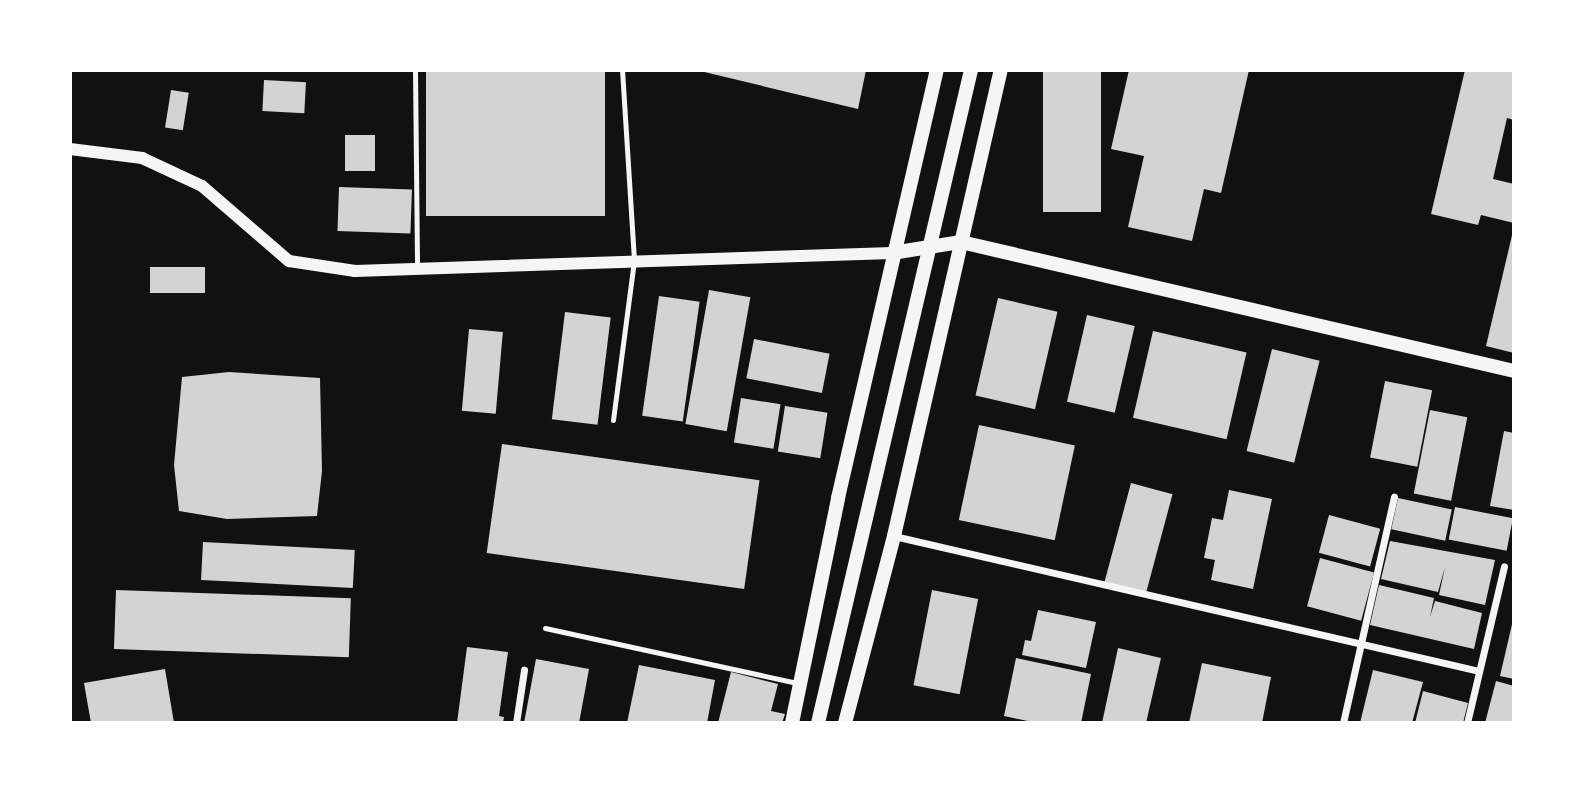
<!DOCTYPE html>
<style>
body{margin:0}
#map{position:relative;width:1584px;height:793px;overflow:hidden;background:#111;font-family:Jost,sans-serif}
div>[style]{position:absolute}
.building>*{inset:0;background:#d3d3d3;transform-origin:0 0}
.service>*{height:5px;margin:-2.5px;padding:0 2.5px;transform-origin:2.5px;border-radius:2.5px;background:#f5f5f5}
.minor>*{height:7px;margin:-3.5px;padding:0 3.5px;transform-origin:3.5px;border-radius:3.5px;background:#f5f5f5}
.tertiary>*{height:12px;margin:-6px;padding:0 6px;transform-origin:6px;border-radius:6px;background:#f5f5f5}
.secondary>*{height:14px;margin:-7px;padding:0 7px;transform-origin:7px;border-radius:7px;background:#f5f5f5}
span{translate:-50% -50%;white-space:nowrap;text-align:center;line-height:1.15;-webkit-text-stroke:5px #fff;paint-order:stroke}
.frame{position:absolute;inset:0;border:72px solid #fff;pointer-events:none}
</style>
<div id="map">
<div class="building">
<div style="left:426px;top:70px;width:179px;height:146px"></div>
<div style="clip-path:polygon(696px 70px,866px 70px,858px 109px)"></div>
<div style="left:1043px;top:70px;width:58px;height:142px"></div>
<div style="clip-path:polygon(1129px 70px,1249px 70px,1221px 193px,1204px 189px,1192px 241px,1128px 227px,1144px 156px,1111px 149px)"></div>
<div style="clip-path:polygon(1465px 70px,1514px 70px,1514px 120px,1507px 118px,1493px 179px,1514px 184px,1514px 223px,1481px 215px,1478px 225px,1431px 214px)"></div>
<div style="left:264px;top:80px;width:42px;height:31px;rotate:3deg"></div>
<div style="left:171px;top:90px;width:18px;height:38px;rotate:9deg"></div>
<div style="left:345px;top:135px;width:30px;height:36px"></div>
<div style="left:339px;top:187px;width:73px;height:44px;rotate:2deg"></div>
<div style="clip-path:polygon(1513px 231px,1514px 231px,1514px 353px,1486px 346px)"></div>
<div style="left:205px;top:267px;width:26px;height:55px;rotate:90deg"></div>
<div style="left:709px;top:290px;width:42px;height:136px;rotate:10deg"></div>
<div style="left:659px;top:296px;width:41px;height:121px;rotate:8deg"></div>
<div style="left:998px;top:298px;width:61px;height:100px;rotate:13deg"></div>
<div style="left:565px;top:312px;width:46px;height:108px;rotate:7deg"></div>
<div style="left:1087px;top:315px;width:49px;height:89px;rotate:13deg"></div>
<div style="left:469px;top:329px;width:34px;height:82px;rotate:5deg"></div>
<div style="left:1153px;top:331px;width:96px;height:89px;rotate:13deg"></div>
<div style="left:754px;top:339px;width:77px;height:40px;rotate:11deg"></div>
<div style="left:1272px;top:349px;width:49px;height:105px;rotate:14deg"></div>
<div style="clip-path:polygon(229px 372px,320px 378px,322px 471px,317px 516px,227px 519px,179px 511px,174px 465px,182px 377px)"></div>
<div style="left:1385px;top:381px;width:48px;height:78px;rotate:11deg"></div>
<div style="left:741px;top:398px;width:40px;height:45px;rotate:9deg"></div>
<div style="left:785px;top:406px;width:43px;height:46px;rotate:9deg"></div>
<div style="left:1430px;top:410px;width:38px;height:85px;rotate:11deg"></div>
<div style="left:979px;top:425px;width:98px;height:97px;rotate:12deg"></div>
<div style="clip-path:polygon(1504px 431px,1514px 433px,1514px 510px,1490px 506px)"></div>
<div style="left:502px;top:444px;width:260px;height:110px;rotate:8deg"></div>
<div style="left:1131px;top:483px;width:43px;height:103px;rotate:15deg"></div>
<div style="clip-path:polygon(1229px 490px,1272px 499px,1253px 589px,1211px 580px,1215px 560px,1204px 558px,1212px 518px,1223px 520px)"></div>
<div style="left:1398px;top:498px;width:55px;height:32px;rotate:12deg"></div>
<div style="left:1455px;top:507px;width:59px;height:33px;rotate:11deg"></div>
<div style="left:1329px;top:515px;width:53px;height:39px;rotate:15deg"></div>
<div style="clip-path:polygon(1390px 541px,1495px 560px,1485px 605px,1439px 595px,1445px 567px,1438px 592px,1381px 579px)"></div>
<div style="left:203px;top:542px;width:152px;height:38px;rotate:3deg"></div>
<div style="left:1320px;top:558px;width:56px;height:50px;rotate:15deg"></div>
<div style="clip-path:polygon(1379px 585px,1434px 598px,1430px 617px,1435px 601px,1482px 613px,1474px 649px,1370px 625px)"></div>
<div style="left:116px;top:590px;width:235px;height:59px;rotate:2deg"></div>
<div style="left:932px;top:590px;width:47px;height:97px;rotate:11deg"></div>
<div style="clip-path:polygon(1038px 610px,1096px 622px,1086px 668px,1022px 655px,1025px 640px,1031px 641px)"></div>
<div style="clip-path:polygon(1513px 620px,1514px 620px,1514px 679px,1500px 676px)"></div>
<div style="clip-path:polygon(467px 647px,508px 652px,499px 716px,504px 717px,503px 723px,457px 723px)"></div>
<div style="clip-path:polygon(1118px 648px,1161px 658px,1146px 723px,1102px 723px)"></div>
<div style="clip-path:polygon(1016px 658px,1091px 674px,1081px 723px,1037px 723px,1004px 716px)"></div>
<div style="clip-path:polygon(536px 659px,589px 669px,579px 723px,524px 723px)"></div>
<div style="clip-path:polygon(1202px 663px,1271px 677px,1262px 723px,1189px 723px)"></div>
<div style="clip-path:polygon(639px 665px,715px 680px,707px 723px,627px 723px)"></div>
<div style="clip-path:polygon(165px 669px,174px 723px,91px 723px,84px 683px)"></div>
<div style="clip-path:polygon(1373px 670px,1423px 682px,1412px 723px,1360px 723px)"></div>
<div style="clip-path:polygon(731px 672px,778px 684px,771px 711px,785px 714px,782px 723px,718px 723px)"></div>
<div style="clip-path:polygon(1496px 681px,1514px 686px,1514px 723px,1485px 723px)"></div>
<div style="clip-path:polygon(1423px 691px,1468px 703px,1463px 723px,1415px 723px)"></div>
</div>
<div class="service">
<div style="left:415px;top:70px;width:198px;rotate:89.4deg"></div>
<div style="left:613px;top:420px;width:161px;rotate:-82.5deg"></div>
<div style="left:634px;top:260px;width:190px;rotate:-93.6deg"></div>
<div style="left:545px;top:628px;width:258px;rotate:12.3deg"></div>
</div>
<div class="minor">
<div style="left:894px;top:536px;width:600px;rotate:12.99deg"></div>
<div style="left:516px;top:723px;width:54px;rotate:-81.4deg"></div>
<div style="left:1343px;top:723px;width:232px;rotate:-77.3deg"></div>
<div style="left:1467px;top:723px;width:161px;rotate:-76.7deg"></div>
</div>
<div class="tertiary">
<div style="left:70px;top:149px;width:73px;rotate:7.1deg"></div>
<div style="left:142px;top:158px;width:66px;rotate:25deg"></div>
<div style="left:202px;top:186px;width:115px;rotate:40.8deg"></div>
<div style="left:289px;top:261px;width:67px;rotate:8.6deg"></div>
<div style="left:355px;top:271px;width:537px;rotate:-1.92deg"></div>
</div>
<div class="secondary">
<div style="left:892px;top:253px;width:70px;rotate:-9.1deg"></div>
<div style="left:961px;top:242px;width:568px;rotate:13.13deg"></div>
<div style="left:792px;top:723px;width:230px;rotate:-78.4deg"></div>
<div style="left:838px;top:498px;width:439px;rotate:-77deg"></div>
<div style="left:818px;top:723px;width:671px;rotate:-76.81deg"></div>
<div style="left:845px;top:723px;width:193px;rotate:-75.3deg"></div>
<div style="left:894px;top:536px;width:478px;rotate:-77.1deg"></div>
</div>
<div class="frame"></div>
</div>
